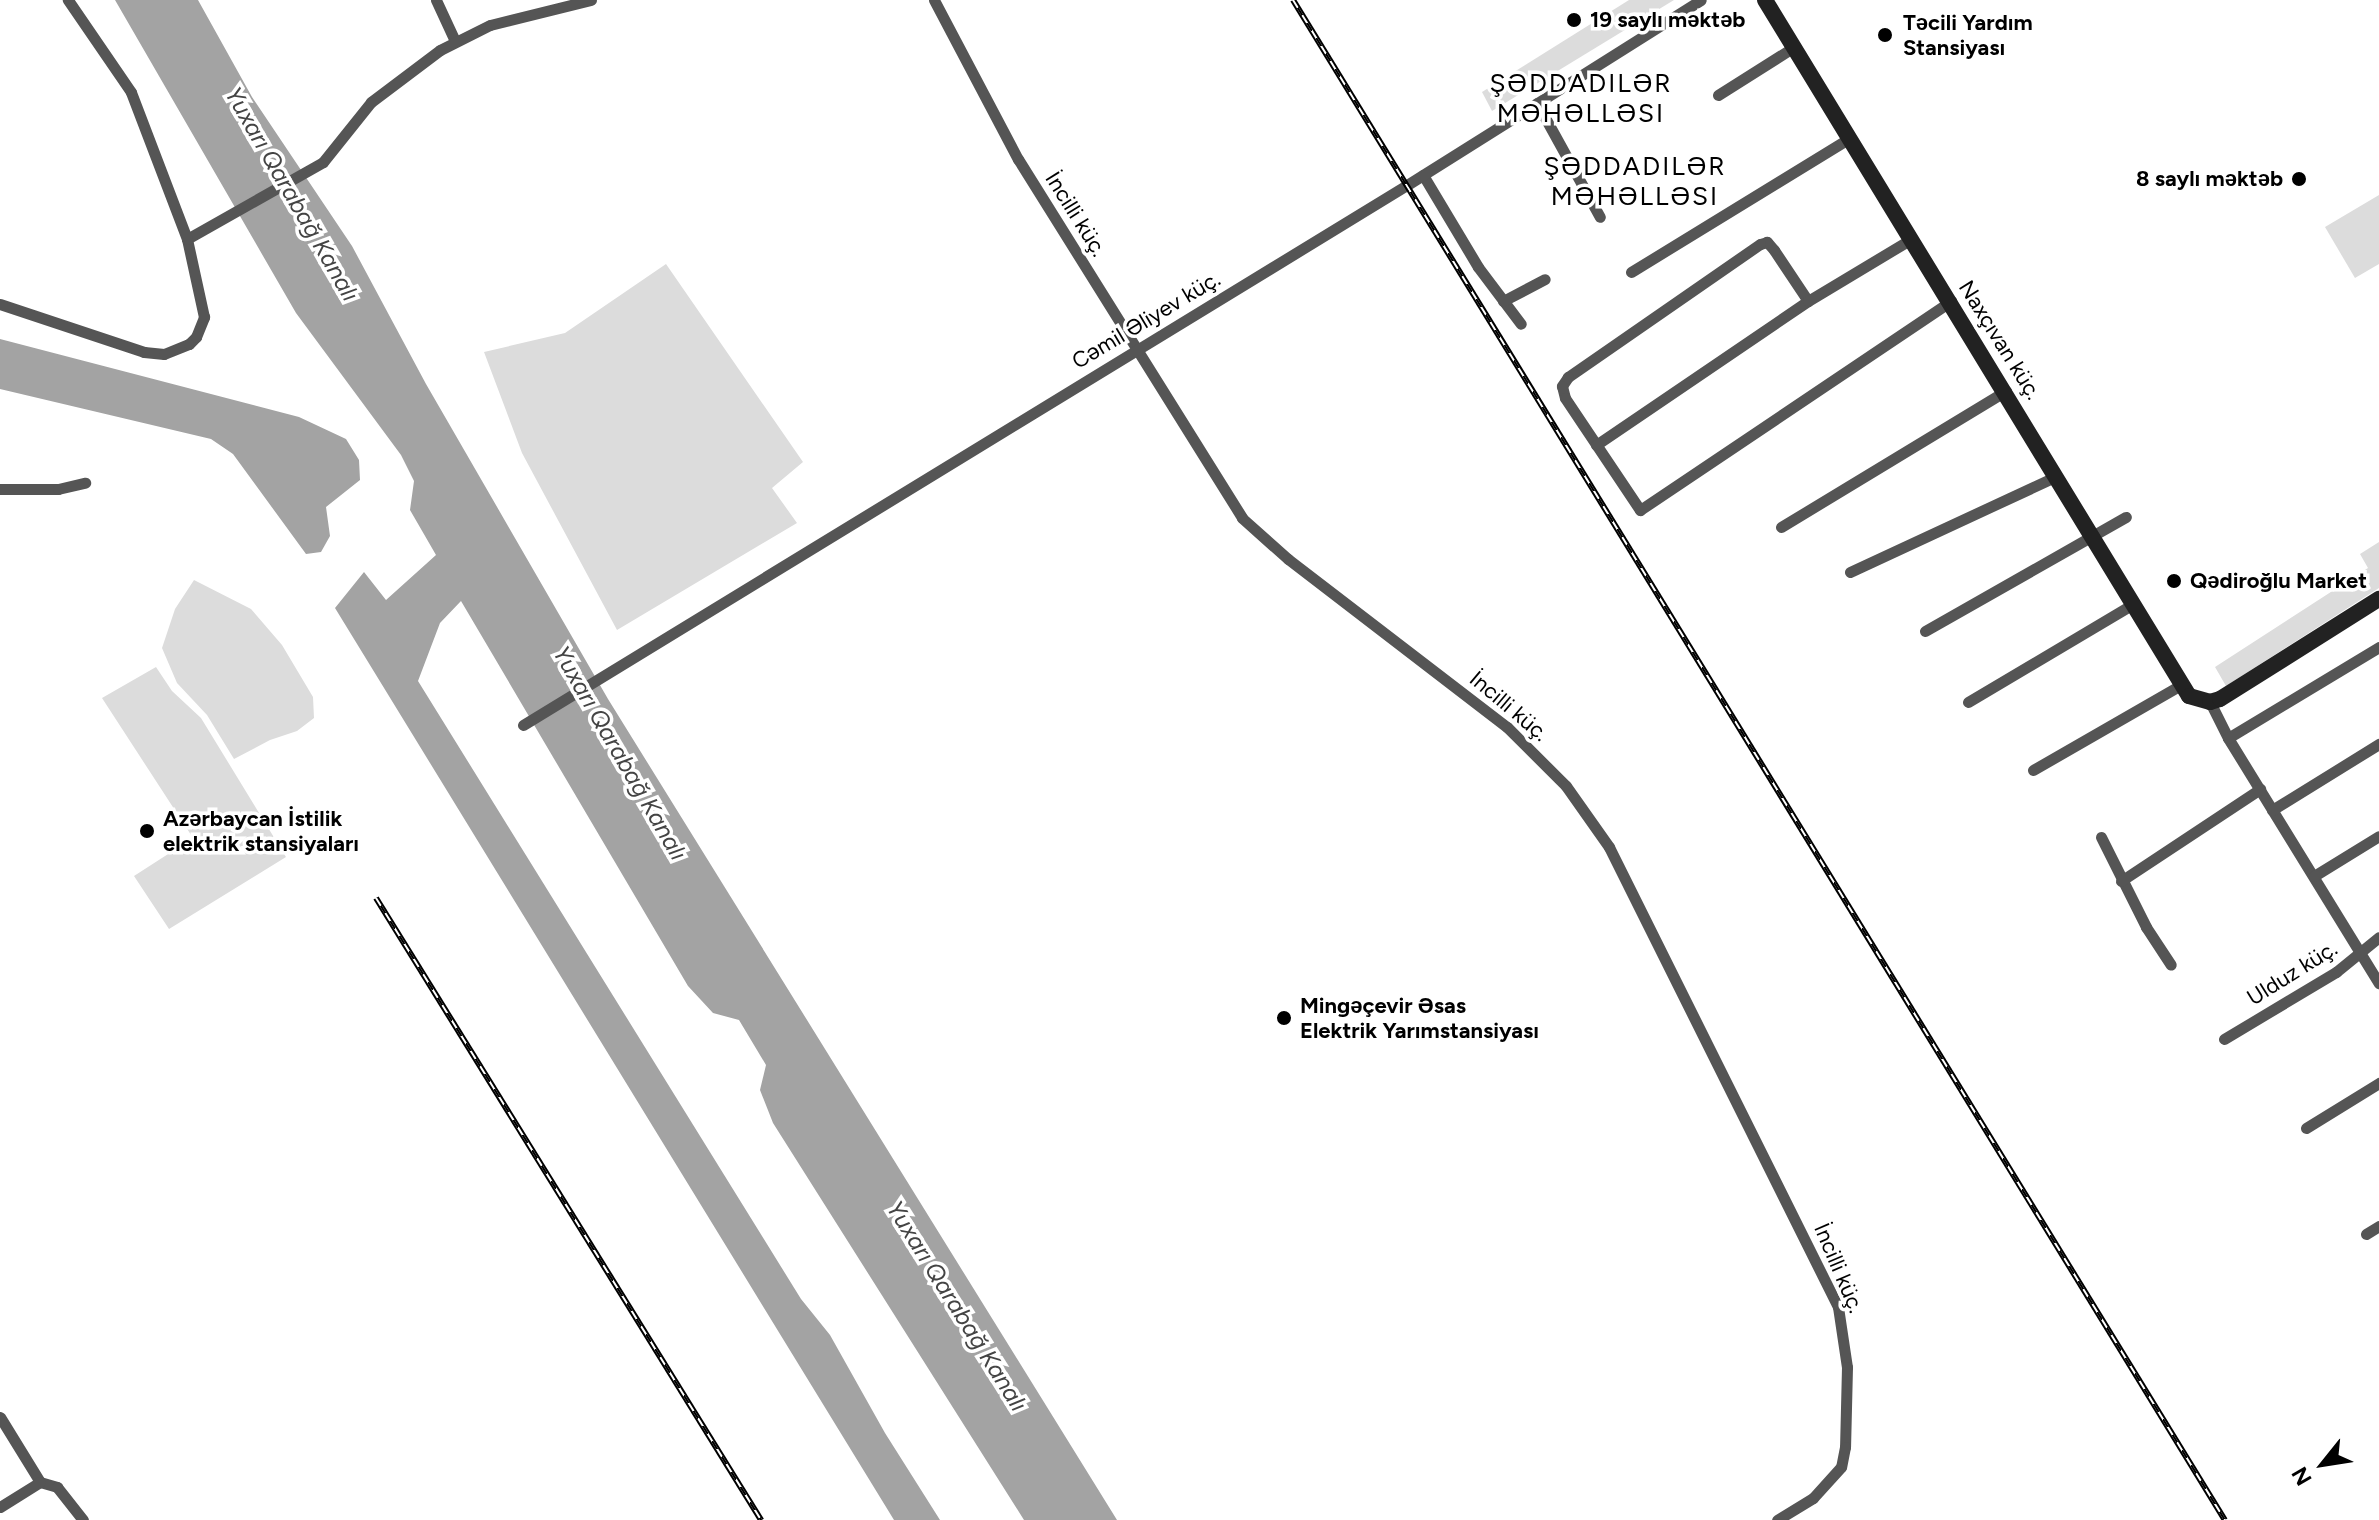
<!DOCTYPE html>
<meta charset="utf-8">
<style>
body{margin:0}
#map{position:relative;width:2379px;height:1520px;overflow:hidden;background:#fff;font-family:Figtree,sans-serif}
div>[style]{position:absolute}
.green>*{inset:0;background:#dcdcdc}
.water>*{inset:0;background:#a3a3a3}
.street>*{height:11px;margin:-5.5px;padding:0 5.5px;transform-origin:5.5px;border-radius:5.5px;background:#555}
.secondary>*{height:16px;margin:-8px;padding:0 8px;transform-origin:8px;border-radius:8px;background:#222}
.rail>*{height:6px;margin-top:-3px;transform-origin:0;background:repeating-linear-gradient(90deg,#fff 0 9px,#000 0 18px);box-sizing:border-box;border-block:2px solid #000}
.dots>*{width:22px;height:22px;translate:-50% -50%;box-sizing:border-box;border:4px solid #fff;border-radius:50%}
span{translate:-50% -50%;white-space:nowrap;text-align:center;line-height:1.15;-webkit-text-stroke:7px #fff;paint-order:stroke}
.poi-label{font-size:22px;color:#000;font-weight:700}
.left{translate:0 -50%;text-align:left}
.right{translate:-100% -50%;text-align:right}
.street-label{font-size:22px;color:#000}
.water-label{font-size:24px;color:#444;font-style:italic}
.quarter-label{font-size:26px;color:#000;letter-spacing:2px}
.north{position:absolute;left:2283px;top:1424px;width:80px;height:80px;-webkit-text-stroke:6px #fff;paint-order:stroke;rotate:240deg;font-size:22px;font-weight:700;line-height:32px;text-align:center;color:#000}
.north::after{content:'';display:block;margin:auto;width:28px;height:36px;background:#000;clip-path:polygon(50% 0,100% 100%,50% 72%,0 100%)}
</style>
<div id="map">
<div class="green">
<div style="clip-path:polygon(1629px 0,1674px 0,1492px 111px,1482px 92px)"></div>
<div style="clip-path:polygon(2379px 195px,2379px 264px,2355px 278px,2325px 227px)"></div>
<div style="clip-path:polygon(666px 264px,803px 462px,772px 488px,797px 523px,617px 630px,522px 453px,484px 352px,565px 333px)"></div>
<div style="clip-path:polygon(2379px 542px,2379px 588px,2226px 686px,2215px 667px,2368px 568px,2360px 554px)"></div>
<div style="clip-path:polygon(194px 580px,251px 609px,282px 645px,313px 697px,314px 718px,297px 731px,270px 740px,234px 759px,207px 715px,177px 683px,162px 648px,175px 609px)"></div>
<div style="clip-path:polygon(156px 667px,172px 691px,201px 718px,286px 857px,169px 929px,134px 876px,193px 838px,102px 698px)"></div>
</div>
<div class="water">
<div style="clip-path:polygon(115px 0,198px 0,252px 97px,352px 246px,426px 384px,608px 699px,1117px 1520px,1024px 1520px,773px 1123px,760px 1090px,766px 1065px,739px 1020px,713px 1013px,688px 986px,461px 601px,440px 623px,418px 681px,801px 1299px,830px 1335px,885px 1433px,940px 1520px,894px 1520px,335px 608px,364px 572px,386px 600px,436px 555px,410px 510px,414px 481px,401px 455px,296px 313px)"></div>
<div style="clip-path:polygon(0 339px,299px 417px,346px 439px,359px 460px,360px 480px,326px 507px,330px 536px,321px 552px,306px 554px,233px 454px,211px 439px,0 389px)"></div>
</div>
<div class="street">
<div style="left:436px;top:0;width:45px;rotate:65.1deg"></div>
<div style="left:934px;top:0;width:180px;rotate:62.2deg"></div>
<div style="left:1018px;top:159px;width:423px;rotate:58deg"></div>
<div style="left:1242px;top:518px;width:62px;rotate:41.7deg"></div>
<div style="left:1288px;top:559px;width:276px;rotate:37.5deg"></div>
<div style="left:1507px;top:727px;width:83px;rotate:45deg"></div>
<div style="left:1566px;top:786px;width:75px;rotate:54.8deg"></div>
<div style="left:1609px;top:847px;width:514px;rotate:63.53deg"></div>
<div style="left:1838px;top:1307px;width:61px;rotate:81.5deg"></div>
<div style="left:1847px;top:1367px;width:80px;rotate:91.4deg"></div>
<div style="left:1845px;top:1447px;width:20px;rotate:101deg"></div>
<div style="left:1841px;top:1467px;width:42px;rotate:132.1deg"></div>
<div style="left:1813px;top:1498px;width:42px;rotate:148.6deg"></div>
<div style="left:1718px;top:95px;width:90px;rotate:-32.3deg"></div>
<div style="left:1537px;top:103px;width:130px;rotate:61.1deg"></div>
<div style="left:1423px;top:175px;width:107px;rotate:59.1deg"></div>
<div style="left:1478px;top:267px;width:71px;rotate:53deg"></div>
<div style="left:187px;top:239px;width:156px;rotate:-29.5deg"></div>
<div style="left:323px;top:162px;width:77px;rotate:-51.3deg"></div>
<div style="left:371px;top:102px;width:86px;rotate:-37deg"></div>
<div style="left:440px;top:50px;width:56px;rotate:-26.6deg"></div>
<div style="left:490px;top:25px;width:104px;rotate:-13.9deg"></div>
<div style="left:1631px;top:272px;width:257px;rotate:-31.5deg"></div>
<div style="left:1503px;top:301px;width:47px;rotate:-27.6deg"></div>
<div style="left:1808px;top:301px;width:61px;rotate:-123.7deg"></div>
<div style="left:1774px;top:250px;width:11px;rotate:-131deg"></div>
<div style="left:1767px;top:242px;width:7px;rotate:164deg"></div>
<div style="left:1760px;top:244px;width:234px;rotate:145.3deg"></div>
<div style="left:1568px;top:377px;width:11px;rotate:124deg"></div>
<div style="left:1562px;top:386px;width:12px;rotate:76deg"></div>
<div style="left:1565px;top:398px;width:135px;rotate:56.2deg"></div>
<div style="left:1640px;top:510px;width:375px;rotate:-33.9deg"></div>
<div style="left:0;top:304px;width:152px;rotate:18.4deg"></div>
<div style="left:144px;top:352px;width:20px;rotate:6deg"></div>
<div style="left:164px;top:354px;width:27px;rotate:-22deg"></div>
<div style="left:189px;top:344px;width:10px;rotate:-45deg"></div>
<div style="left:196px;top:337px;width:22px;rotate:-68deg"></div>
<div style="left:204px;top:317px;width:80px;rotate:-102.3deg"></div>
<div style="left:187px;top:239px;width:157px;rotate:-110.9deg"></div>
<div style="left:131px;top:92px;width:112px;rotate:-124.4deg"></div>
<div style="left:1596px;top:445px;width:256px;rotate:-34.2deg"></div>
<div style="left:1808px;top:301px;width:120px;rotate:-31deg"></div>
<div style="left:0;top:489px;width:58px"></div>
<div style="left:58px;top:489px;width:28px;rotate:-13deg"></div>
<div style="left:1781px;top:527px;width:263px;rotate:-31.2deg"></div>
<div style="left:1850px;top:572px;width:228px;rotate:-24.9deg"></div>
<div style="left:1925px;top:631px;width:231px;rotate:-29.6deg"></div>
<div style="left:1968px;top:702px;width:192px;rotate:-30.7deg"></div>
<div style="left:2210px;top:702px;width:40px;rotate:63.4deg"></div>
<div style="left:2228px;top:738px;width:288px;rotate:58.4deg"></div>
<div style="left:523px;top:725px;width:1036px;rotate:-31.42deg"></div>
<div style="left:1407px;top:185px;width:347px;rotate:-32.2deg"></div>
<div style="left:2228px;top:738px;width:176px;rotate:-31.1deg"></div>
<div style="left:2033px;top:770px;width:171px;rotate:-29.9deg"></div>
<div style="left:2272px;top:810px;width:126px;rotate:-31.7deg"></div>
<div style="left:2101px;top:837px;width:101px;rotate:63.4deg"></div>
<div style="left:2146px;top:927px;width:45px;rotate:56.7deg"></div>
<div style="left:2314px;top:876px;width:76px;rotate:-31.6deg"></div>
<div style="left:2121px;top:881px;width:167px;rotate:-33.5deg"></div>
<div style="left:2224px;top:1039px;width:131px;rotate:-30.9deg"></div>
<div style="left:2336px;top:972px;width:55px;rotate:-39.1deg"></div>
<div style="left:2306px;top:1128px;width:86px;rotate:-31.7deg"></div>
<div style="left:2366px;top:1234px;width:15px;rotate:-32deg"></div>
<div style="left:0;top:1417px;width:76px;rotate:58.4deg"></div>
<div style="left:40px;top:1482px;width:18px;rotate:16deg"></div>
<div style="left:57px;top:1487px;width:42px;rotate:51.8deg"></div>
<div style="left:0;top:1507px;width:47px;rotate:-32deg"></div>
</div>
<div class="secondary">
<div style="left:1765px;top:0;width:815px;rotate:58.65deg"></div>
<div style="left:2189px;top:696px;width:22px;rotate:16deg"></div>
<div style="left:2210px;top:702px;width:10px;rotate:-17deg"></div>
<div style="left:2220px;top:699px;width:188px;rotate:-32.2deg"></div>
</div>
<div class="rail">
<div style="left:1293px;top:0;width:1783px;rotate:58.49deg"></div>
<div style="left:376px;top:898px;width:732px;rotate:58.24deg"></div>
</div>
<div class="dots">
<div style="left:1574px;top:20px;background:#000"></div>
<div style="left:1885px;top:35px;background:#000"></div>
<div style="left:2299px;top:179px;background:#000"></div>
<div style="left:2174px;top:581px;background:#000"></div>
<div style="left:147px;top:831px;background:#000"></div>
<div style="left:1284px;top:1018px;background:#000"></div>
</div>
<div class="poi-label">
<span class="left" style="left:1590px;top:20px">19 saylı məktəb</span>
<span class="left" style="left:1903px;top:35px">Təcili Yardım<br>Stansiyası</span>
<span class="right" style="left:2283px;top:179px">8 saylı məktəb</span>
<span class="left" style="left:2190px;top:581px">Qədiroğlu Market</span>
<span class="left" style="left:163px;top:831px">Azərbaycan İstilik<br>elektrik stansiyaları</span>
<span class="left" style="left:1300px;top:1018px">Mingəçevir Əsas<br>Elektrik Yarımstansiyası</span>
</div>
<div class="street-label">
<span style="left:1076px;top:214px;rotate:58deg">İncilli küç.</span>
<span style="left:1146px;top:320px;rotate:-31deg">Cəmil Əliyev küç.</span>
<span style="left:2000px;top:340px;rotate:58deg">Naxçıvan küç.</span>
<span style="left:1509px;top:706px;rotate:40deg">İncilli küç.</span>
<span style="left:2292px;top:973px;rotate:-32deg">Ulduz küç.</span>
<span style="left:1839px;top:1268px;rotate:67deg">İncilli küç.</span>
</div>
<div class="water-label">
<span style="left:292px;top:194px;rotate:60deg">Yuxarı Qarabağ Kanalı</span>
<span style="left:620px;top:753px;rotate:60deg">Yuxarı Qarabağ Kanalı</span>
<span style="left:957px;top:1306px;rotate:58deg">Yuxarı Qarabağ Kanalı</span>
</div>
<div class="quarter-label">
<span style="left:1581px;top:99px">ŞƏDDADILƏR<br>MƏHƏLLƏSI</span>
<span style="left:1635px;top:182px">ŞƏDDADILƏR<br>MƏHƏLLƏSI</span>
</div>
<div class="north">N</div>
</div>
